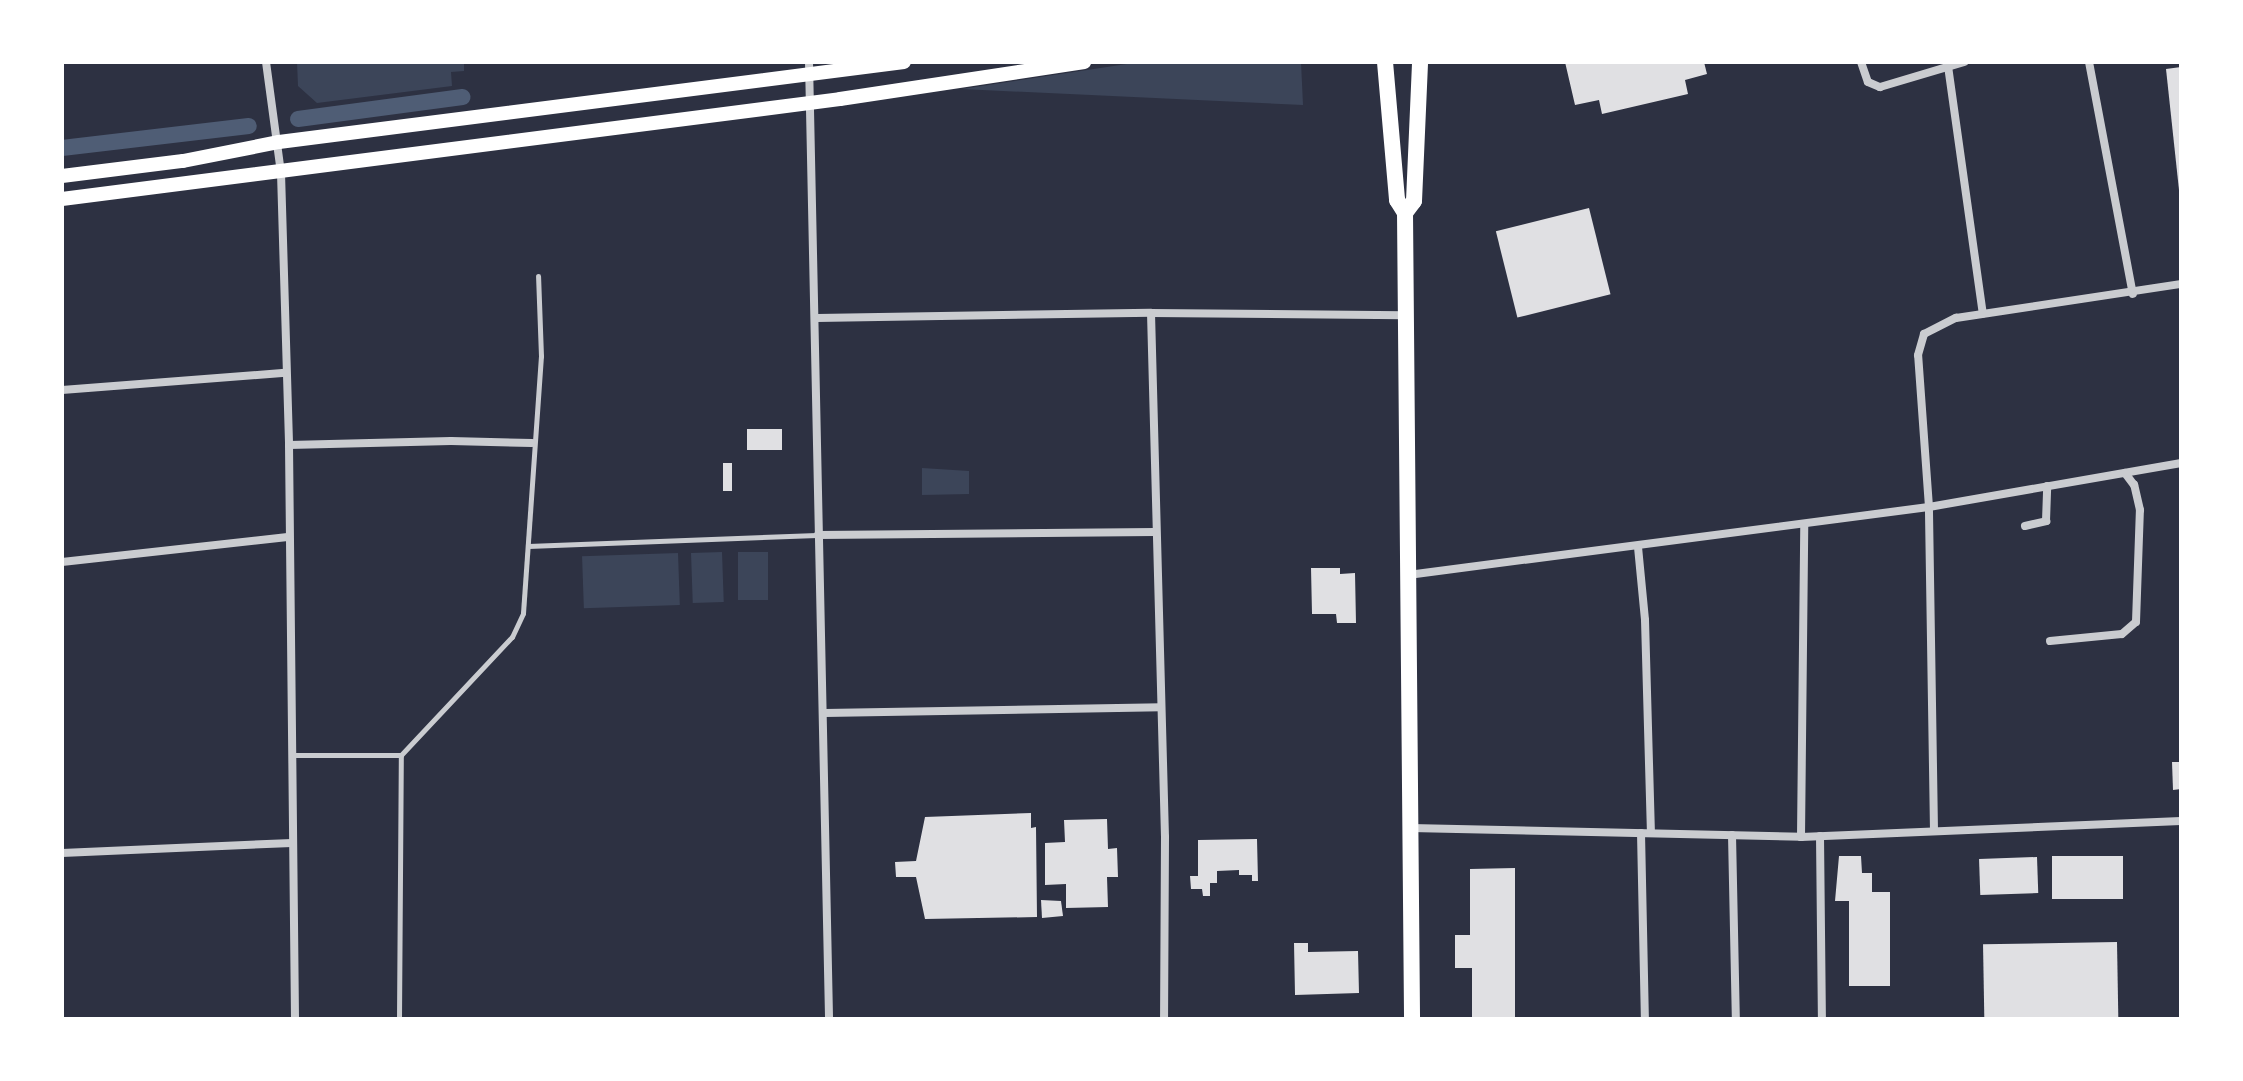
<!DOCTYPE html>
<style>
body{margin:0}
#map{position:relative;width:2243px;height:1081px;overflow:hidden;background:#2d3142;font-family:"Open Sans",sans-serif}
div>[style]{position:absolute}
.green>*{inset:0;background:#3c4559;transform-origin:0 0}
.canal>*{height:16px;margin:-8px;padding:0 8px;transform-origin:8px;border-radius:8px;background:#4f5d75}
.building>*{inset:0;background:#e0e0e3;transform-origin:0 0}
.service>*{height:5px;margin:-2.5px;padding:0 2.5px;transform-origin:2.5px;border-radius:2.5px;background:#caccd0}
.minor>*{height:8px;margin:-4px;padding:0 4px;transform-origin:4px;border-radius:4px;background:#caccd0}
.secondary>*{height:14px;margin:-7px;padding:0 7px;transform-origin:7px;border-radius:7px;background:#fff}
.primary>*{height:16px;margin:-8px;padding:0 8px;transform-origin:8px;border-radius:8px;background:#fff}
span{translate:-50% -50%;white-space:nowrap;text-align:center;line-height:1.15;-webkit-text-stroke:6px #fff;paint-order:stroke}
.frame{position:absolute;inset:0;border:64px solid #fff;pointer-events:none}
</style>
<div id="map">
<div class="green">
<div style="clip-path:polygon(297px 62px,464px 62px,464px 71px,451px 72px,452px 86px,317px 103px,298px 86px)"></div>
<div style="clip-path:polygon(1140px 62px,1301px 62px,1303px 105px,962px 89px)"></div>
<div style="clip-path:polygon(922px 468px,969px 471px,969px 494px,922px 495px)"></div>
<div style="left:722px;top:552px;width:50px;height:31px;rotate:88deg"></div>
<div style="left:768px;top:552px;width:48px;height:30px;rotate:90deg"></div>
<div style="left:678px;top:553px;width:52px;height:96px;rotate:88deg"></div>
</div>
<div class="canal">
<div style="left:298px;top:119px;width:166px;rotate:-7.6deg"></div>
<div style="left:62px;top:148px;width:188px;rotate:-6.7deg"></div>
</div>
<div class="building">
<div style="clip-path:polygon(1565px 62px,1704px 62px,1707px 74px,1685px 80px,1688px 94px,1602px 114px,1599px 100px,1575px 105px)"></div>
<div style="clip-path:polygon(2181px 67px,2181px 190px,2179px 190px,2166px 69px)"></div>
<div style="left:1589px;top:208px;width:89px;height:96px;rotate:76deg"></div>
<div style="left:782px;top:429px;width:21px;height:35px;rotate:90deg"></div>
<div style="left:723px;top:463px;width:9px;height:28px"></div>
<div style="clip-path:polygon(1311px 568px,1340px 568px,1340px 574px,1355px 573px,1356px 623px,1337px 623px,1336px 614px,1312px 614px)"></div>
<div style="clip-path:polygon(2172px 762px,2181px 762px,2181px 789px,2173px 790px)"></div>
<div style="clip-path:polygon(1031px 813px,1031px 828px,1036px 827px,1037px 917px,925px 919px,916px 877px,896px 877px,895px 862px,916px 861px,925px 817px)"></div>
<div style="clip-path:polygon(1107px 819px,1108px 849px,1117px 848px,1118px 877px,1107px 877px,1108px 907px,1066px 908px,1066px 884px,1045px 885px,1045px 843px,1065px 842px,1064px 820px)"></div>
<div style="clip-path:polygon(1257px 839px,1258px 881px,1252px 881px,1252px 875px,1239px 875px,1239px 870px,1217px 871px,1217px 883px,1210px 883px,1210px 896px,1203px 896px,1202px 889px,1191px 889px,1190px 876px,1198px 876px,1198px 840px)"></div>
<div style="clip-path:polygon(1839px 856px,1861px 856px,1862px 873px,1872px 873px,1872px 892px,1890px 892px,1890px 986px,1849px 986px,1849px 901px,1835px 901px)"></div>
<div style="left:2052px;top:856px;width:71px;height:43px"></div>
<div style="left:2037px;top:857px;width:36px;height:58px;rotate:88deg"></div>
<div style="clip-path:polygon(1515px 868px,1515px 1019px,1472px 1019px,1472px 968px,1455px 968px,1455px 935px,1470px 935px,1470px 869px)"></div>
<div style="clip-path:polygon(1041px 900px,1061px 901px,1063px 916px,1042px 918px)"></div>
<div style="left:2117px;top:942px;width:77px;height:134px;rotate:89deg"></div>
<div style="clip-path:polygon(1294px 943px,1308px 943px,1308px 952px,1358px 951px,1359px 993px,1295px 995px)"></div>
</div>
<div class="service">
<div style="left:528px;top:546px;width:289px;rotate:-2.2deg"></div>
<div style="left:292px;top:755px;width:109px"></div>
<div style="left:399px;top:1019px;width:264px;rotate:-89.6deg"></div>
<div style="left:401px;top:755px;width:162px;rotate:-46.8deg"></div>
<div style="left:512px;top:637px;width:26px;rotate:-65deg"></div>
<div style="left:523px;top:613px;width:258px;rotate:-86deg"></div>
<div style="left:541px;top:356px;width:80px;rotate:-92.1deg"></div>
</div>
<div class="minor">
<div style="left:266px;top:62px;width:112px;rotate:82.3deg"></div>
<div style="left:281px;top:173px;width:272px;rotate:88.3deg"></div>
<div style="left:289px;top:445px;width:574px;rotate:89.4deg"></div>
<div style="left:809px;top:62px;width:957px;rotate:88.8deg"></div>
<div style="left:1861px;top:62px;width:21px;rotate:71deg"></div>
<div style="left:1868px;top:82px;width:13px;rotate:23deg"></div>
<div style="left:1880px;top:87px;width:88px;rotate:-16.6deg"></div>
<div style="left:2089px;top:62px;width:236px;rotate:79.3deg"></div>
<div style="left:1948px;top:66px;width:250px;rotate:82deg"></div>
<div style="left:1151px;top:313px;width:524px;rotate:88.47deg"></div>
<div style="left:1165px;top:837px;width:182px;rotate:90.3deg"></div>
<div style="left:817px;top:318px;width:334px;rotate:-0.9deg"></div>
<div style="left:1151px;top:313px;width:253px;rotate:0.5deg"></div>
<div style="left:62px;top:390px;width:224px;rotate:-4.4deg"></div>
<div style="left:289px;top:445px;width:162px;rotate:-1.4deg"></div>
<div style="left:451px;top:441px;width:81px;rotate:1.4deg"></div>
<div style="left:2025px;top:526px;width:22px;rotate:-13deg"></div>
<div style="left:2046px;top:521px;width:35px;rotate:-88deg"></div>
<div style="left:818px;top:535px;width:337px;rotate:-0.5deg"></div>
<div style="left:1638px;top:547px;width:73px;rotate:84.5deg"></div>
<div style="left:1645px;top:620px;width:213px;rotate:88.4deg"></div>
<div style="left:62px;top:562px;width:227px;rotate:-6.3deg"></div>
<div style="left:1408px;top:575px;width:525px;rotate:-7.44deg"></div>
<div style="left:1929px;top:507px;width:256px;rotate:-9.9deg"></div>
<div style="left:2050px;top:641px;width:72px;rotate:-5.6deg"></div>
<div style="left:2122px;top:634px;width:18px;rotate:-41deg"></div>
<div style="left:2136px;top:622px;width:112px;rotate:-88deg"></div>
<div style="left:2140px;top:510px;width:26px;rotate:-103deg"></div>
<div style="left:2134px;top:485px;width:15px;rotate:-127deg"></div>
<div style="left:825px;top:713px;width:336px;rotate:-1deg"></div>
<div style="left:1411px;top:828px;width:390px;rotate:1.3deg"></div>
<div style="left:1801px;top:837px;width:380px;rotate:-2.4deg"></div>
<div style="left:1934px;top:831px;width:324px;rotate:-90.9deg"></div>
<div style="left:1929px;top:507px;width:152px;rotate:-94.1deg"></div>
<div style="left:1918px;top:355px;width:22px;rotate:-74deg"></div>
<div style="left:1924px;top:334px;width:36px;rotate:-27deg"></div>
<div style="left:1956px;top:318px;width:228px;rotate:-8.6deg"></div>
<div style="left:1641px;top:833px;width:186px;rotate:88.8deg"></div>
<div style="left:1732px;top:835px;width:184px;rotate:88.8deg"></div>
<div style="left:1820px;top:836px;width:183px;rotate:89.4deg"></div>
<div style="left:1801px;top:837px;width:312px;rotate:-89.4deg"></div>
<div style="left:62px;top:853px;width:230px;rotate:-2.5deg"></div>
</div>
<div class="secondary">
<div style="left:62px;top:176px;width:122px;rotate:-7.1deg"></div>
<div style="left:183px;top:161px;width:98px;rotate:-11.2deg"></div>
<div style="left:279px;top:142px;width:630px;rotate:-7.29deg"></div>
<div style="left:62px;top:199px;width:784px;rotate:-7.32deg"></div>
<div style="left:840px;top:99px;width:247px;rotate:-8.6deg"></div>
</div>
<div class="primary">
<div style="left:1385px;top:62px;width:139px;rotate:85deg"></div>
<div style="left:1397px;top:200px;width:15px;rotate:58deg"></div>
<div style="left:1405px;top:213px;width:806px;rotate:89.5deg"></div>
<div style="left:1405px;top:213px;width:15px;rotate:-53deg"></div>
<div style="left:1414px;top:201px;width:139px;rotate:-87.5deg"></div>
</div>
<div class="frame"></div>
</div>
